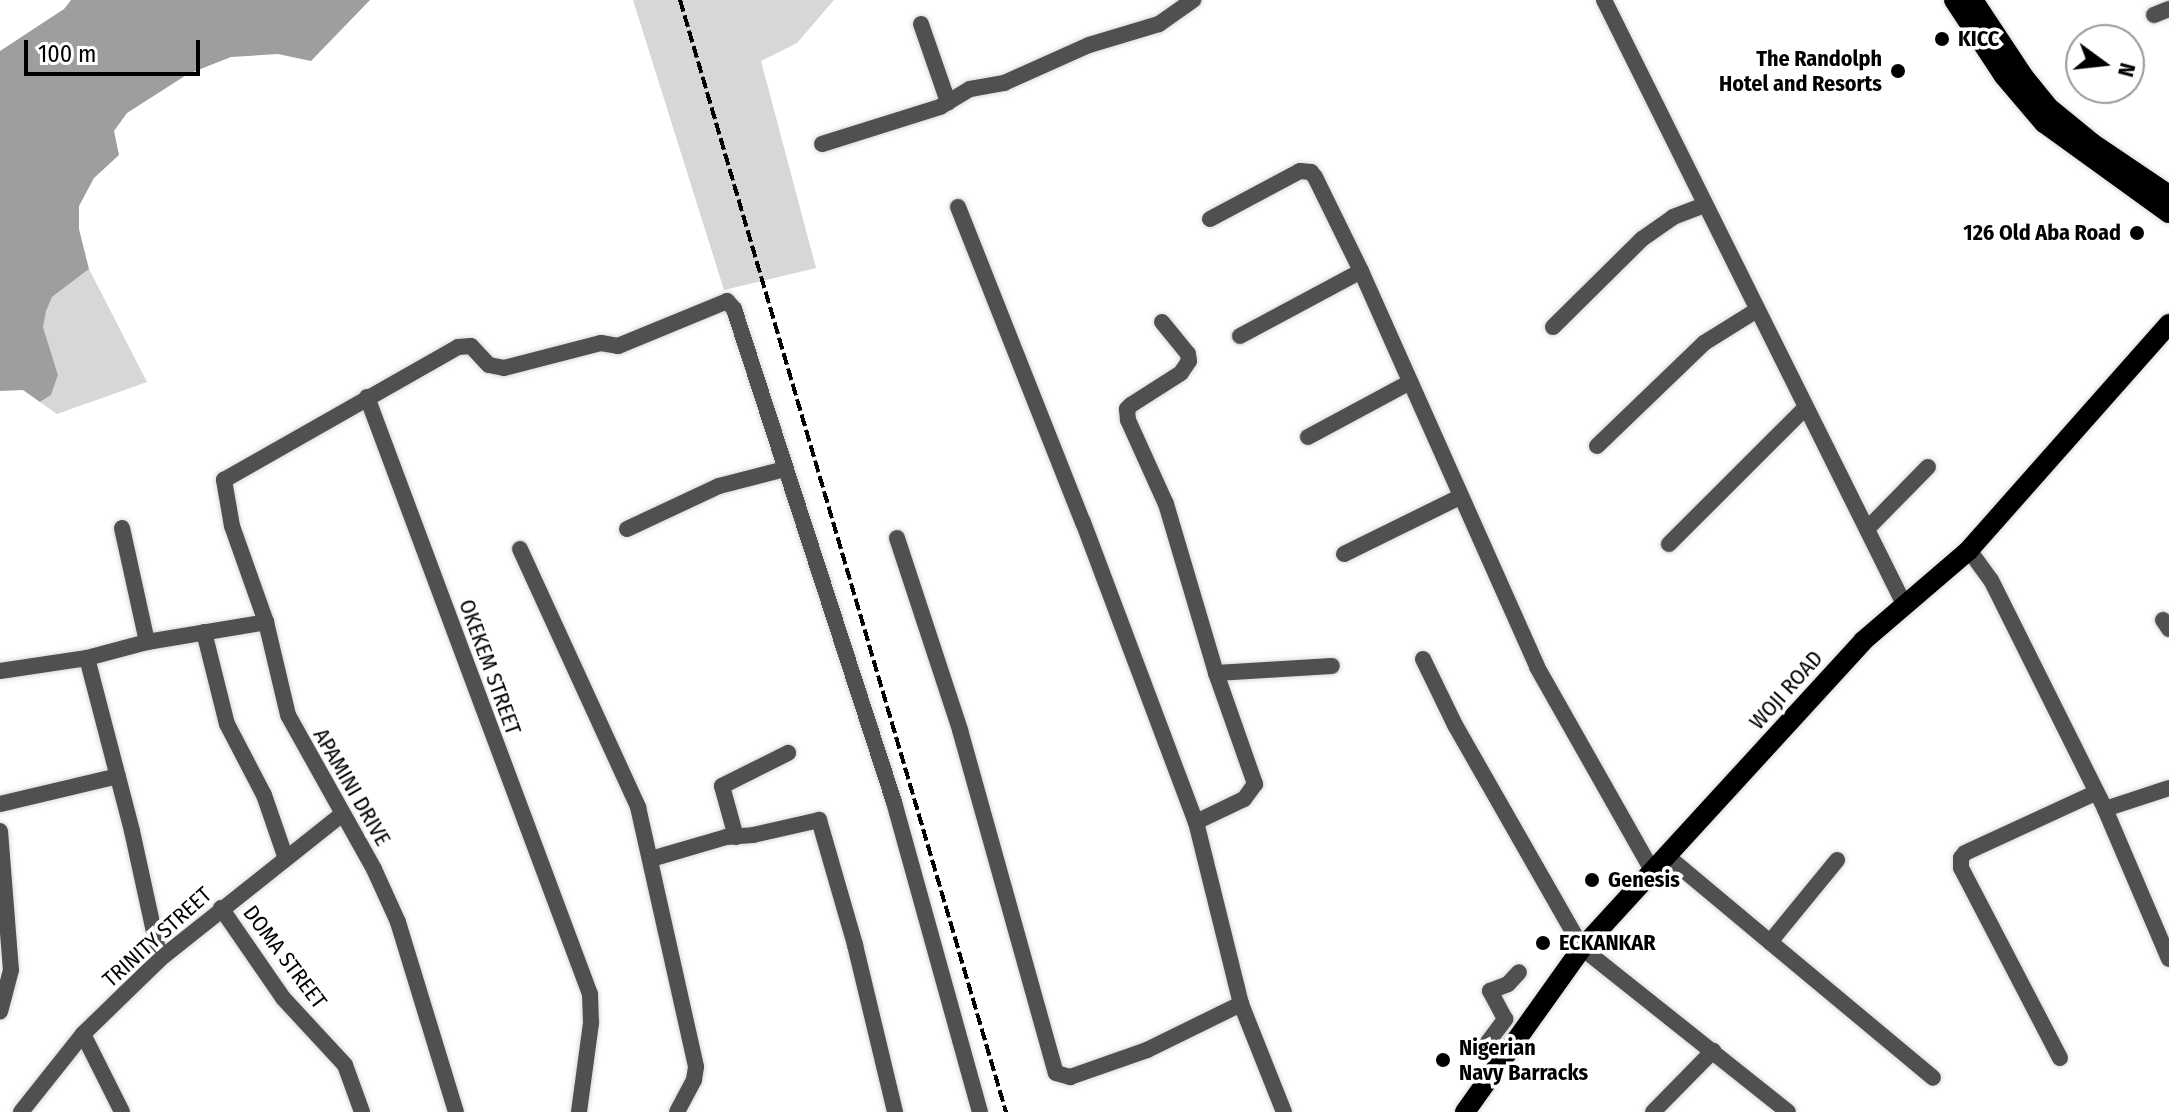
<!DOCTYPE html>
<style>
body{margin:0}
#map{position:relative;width:2169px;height:1112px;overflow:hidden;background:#fff;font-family:"Fira Sans Condensed",sans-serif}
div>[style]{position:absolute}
.green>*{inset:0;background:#d7d7d7}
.water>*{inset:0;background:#9e9e9e}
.roads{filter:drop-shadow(0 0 2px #dbdbdb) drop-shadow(0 0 2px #dbdbdb)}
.minor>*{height:16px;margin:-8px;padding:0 8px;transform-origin:8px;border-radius:8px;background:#505050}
.major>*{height:20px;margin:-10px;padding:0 10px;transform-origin:10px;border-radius:10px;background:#000}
.rail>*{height:4px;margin-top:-2px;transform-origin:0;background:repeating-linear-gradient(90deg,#000 0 12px,transparent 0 16px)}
.dots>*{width:22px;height:22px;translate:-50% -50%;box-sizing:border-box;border:4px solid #fff;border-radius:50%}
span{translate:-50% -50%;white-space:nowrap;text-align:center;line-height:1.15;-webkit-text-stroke:7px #fff;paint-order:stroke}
.poi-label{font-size:22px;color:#000;font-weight:700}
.left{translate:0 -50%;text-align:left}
.right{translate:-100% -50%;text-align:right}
.street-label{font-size:22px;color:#000}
.north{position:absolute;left:2065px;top:24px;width:80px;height:80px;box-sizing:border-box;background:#fff;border:2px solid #999;border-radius:50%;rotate:105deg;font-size:22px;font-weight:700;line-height:32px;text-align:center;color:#000}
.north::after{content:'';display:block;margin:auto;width:28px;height:36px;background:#000;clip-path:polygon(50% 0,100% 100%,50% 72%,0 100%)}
.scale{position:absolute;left:24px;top:40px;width:176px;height:36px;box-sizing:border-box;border:4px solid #000;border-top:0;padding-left:10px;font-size:24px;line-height:28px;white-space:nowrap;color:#000;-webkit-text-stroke:6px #fff;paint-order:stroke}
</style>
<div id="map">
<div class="green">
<div style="clip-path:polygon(633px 0,834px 0,797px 43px,761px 61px,816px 268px,724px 290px)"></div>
<div style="clip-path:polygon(89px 269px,147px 382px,57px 414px,40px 402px,51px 395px,58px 375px,43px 327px,45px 311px,52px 297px)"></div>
</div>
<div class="water">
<div style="clip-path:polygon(71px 0,370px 0,311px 61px,278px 54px,231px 57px,188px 74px,127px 113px,114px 131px,119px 155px,94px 178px,79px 206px,79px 229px,89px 269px,52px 297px,46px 311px,43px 327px,58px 375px,51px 395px,40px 402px,23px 390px,0 391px,0 51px,64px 9px)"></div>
</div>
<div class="roads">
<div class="minor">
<div style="left:1604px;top:0;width:674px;rotate:63.59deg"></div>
<div style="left:2154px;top:15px;width:16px;rotate:-22deg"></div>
<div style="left:921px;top:24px;width:83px;rotate:70.9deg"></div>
<div style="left:822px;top:144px;width:124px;rotate:-17.4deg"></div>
<div style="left:940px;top:107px;width:35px;rotate:-31deg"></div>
<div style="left:970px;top:89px;width:35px;rotate:-10deg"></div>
<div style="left:1004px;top:83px;width:93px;rotate:-24.1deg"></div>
<div style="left:1089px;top:45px;width:73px;rotate:-16.7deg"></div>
<div style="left:1159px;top:24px;width:42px;rotate:-35.2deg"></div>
<div style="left:958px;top:207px;width:339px;rotate:68.4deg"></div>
<div style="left:1083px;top:522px;width:321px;rotate:69.4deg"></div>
<div style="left:1196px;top:822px;width:187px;rotate:76.1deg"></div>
<div style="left:1241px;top:1004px;width:116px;rotate:68.3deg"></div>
<div style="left:1210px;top:219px;width:102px;rotate:-28.1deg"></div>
<div style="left:1300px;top:171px;width:11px;rotate:5deg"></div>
<div style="left:1311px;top:172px;width:6px;rotate:51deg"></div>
<div style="left:1315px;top:177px;width:105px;rotate:63.9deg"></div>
<div style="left:1361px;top:271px;width:433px;rotate:66deg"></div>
<div style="left:1537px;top:667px;width:236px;rotate:60.5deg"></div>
<div style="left:1162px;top:322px;width:41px;rotate:50.9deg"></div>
<div style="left:1188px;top:354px;width:7px;rotate:82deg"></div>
<div style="left:1189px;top:361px;width:14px;rotate:124deg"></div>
<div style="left:1181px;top:373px;width:59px;rotate:147.4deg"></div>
<div style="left:1131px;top:405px;width:6px;rotate:135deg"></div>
<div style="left:1127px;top:409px;width:11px;rotate:85deg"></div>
<div style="left:1128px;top:420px;width:92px;rotate:65.7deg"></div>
<div style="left:1166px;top:504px;width:176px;rotate:73.5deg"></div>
<div style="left:1216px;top:673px;width:118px;rotate:70.6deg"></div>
<div style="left:1255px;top:784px;width:19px;rotate:126deg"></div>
<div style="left:1244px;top:799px;width:53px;rotate:154.4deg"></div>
<div style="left:1553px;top:327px;width:125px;rotate:-44.7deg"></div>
<div style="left:1642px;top:239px;width:38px;rotate:-35deg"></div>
<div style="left:1673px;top:217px;width:33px;rotate:-21deg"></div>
<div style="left:1240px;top:336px;width:137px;rotate:-28.2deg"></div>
<div style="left:367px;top:397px;width:637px;rotate:69.52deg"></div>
<div style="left:590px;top:994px;width:29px;rotate:88deg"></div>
<div style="left:591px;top:1023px;width:90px;rotate:97.7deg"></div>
<div style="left:1308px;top:437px;width:116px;rotate:-28.3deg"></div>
<div style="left:1597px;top:446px;width:149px;rotate:-43.9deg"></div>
<div style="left:1704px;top:343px;width:62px;rotate:-31.9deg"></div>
<div style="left:122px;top:528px;width:117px;rotate:77.6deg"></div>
<div style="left:627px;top:529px;width:102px;rotate:-25.1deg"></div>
<div style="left:719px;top:486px;width:68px;rotate:-14.4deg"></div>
<div style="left:1867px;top:529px;width:87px;rotate:-45.5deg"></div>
<div style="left:897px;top:538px;width:202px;rotate:71.8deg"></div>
<div style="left:960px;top:730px;width:356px;rotate:74.4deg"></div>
<div style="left:1056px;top:1073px;width:15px;rotate:16deg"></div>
<div style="left:1070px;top:1077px;width:82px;rotate:-19.3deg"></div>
<div style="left:1147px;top:1050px;width:105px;rotate:-26.1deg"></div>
<div style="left:1669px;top:544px;width:191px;rotate:-45deg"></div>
<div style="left:520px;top:549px;width:284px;rotate:65.4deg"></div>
<div style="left:638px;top:807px;width:266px;rotate:77.4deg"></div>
<div style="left:696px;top:1067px;width:13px;rotate:99deg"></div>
<div style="left:694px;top:1080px;width:36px;rotate:118deg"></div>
<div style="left:1969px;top:550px;width:37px;rotate:54deg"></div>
<div style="left:1991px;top:580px;width:256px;rotate:63.5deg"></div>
<div style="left:2105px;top:809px;width:163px;rotate:66.9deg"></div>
<div style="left:1344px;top:554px;width:129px;rotate:-26.2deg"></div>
<div style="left:2163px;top:620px;width:11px;rotate:56deg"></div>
<div style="left:204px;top:632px;width:95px;rotate:76deg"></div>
<div style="left:227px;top:724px;width:80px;rotate:62.5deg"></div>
<div style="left:264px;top:795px;width:65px;rotate:71deg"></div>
<div style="left:87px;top:658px;width:179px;rotate:75.4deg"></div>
<div style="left:132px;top:831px;width:131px;rotate:77.7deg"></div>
<div style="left:1423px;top:659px;width:73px;rotate:64.1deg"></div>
<div style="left:1455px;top:725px;width:257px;rotate:60.3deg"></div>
<div style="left:1582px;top:948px;width:263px;rotate:38.5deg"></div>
<div style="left:0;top:671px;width:88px;rotate:-8.5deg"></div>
<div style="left:87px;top:658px;width:62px;rotate:-14.9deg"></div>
<div style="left:147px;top:642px;width:121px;rotate:-9.5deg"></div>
<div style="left:1216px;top:673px;width:116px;rotate:-3.5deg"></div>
<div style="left:0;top:804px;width:121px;rotate:-13.3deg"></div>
<div style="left:2105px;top:809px;width:67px;rotate:-18.2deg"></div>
<div style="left:0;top:831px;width:139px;rotate:85.5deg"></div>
<div style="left:11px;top:970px;width:43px;rotate:104.7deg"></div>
<div style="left:736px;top:837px;width:53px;rotate:-105.4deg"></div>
<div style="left:722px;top:786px;width:74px;rotate:-26.6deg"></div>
<div style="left:1667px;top:856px;width:134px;rotate:39.9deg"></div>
<div style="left:1770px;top:942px;width:106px;rotate:-50.7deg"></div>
<div style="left:651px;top:859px;width:78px;rotate:-16.3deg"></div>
<div style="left:726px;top:837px;width:27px;rotate:-4deg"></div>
<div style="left:753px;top:835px;width:68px;rotate:-12.8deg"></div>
<div style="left:819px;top:820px;width:130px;rotate:73.9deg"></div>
<div style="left:855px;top:945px;width:172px;rotate:76.5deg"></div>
<div style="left:221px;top:908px;width:109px;rotate:55.4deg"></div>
<div style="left:283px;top:998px;width:91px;rotate:47.2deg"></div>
<div style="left:345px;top:1065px;width:50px;rotate:70.1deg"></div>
<div style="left:1770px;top:942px;width:212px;rotate:39.8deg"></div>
<div style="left:83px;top:1034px;width:87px;rotate:63.4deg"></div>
<div style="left:1485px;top:1046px;width:34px;rotate:-53deg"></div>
<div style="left:1505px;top:1019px;width:32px;rotate:-118deg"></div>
<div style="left:1490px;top:991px;width:19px;rotate:-21deg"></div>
<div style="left:1508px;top:984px;width:16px;rotate:-47deg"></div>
<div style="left:2060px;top:1058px;width:214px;rotate:-117.5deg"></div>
<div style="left:1961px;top:868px;width:10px;rotate:-90deg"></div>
<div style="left:1961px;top:858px;width:6px;rotate:-51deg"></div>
<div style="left:1965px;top:853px;width:143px;rotate:-24.8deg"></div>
<div style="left:21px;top:1112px;width:100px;rotate:-51.5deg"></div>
<div style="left:83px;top:1034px;width:107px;rotate:-44.2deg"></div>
<div style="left:160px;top:959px;width:233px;rotate:-38.5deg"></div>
<div style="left:456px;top:1112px;width:199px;rotate:-107deg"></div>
<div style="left:398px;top:922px;width:58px;rotate:-114.4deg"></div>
<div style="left:374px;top:869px;width:176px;rotate:-119.2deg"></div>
<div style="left:288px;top:715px;width:96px;rotate:-103.3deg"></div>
<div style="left:266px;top:622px;width:102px;rotate:-109.5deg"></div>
<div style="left:232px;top:526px;width:47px;rotate:-99.9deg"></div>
<div style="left:224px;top:480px;width:269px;rotate:-29.6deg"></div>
<div style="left:458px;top:347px;width:13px;rotate:-4deg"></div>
<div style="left:471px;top:346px;width:26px;rotate:47deg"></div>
<div style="left:489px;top:365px;width:15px;rotate:11deg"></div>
<div style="left:504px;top:368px;width:100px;rotate:-14.5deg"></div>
<div style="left:601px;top:343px;width:17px;rotate:10deg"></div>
<div style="left:618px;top:346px;width:118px;rotate:-22.4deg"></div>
<div style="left:727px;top:301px;width:11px;rotate:49deg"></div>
<div style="left:734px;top:309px;width:518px;rotate:72.02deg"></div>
<div style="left:894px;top:802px;width:322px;rotate:74.5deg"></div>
<div style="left:1653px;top:1112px;width:86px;rotate:-45.5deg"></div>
</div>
<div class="major">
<div style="left:1954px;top:0;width:91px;rotate:56.7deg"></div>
<div style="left:2004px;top:76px;width:62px;rotate:49.6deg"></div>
<div style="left:2044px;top:123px;width:154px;rotate:35.8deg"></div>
<div style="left:1973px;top:0;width:92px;rotate:56.5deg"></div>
<div style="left:2024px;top:77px;width:38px;rotate:51deg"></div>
<div style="left:2048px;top:107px;width:57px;rotate:39.3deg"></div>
<div style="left:2092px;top:143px;width:93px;rotate:34deg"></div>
<div style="left:1465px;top:1112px;width:201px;rotate:-54.5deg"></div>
<div style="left:1582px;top:948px;width:416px;rotate:-47.5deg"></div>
<div style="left:1863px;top:641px;width:140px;rotate:-40.6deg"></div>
<div style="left:1969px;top:550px;width:302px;rotate:-48.5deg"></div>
</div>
</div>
<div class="rail">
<div style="left:680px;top:0;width:1159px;rotate:73.66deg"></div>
</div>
<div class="dots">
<div style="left:1942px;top:39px;background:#000"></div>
<div style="left:1898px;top:71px;background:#000"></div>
<div style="left:2137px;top:233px;background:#000"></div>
<div style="left:1592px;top:880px;background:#000"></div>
<div style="left:1543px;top:943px;background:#000"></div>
<div style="left:1443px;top:1060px;background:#000"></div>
</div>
<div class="poi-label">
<span class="left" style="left:1958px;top:39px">KICC</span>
<span class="right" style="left:1882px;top:71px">The Randolph<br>Hotel and Resorts</span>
<span class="right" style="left:2121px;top:233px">126 Old Aba Road</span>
<span class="left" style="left:1608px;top:880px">Genesis</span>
<span class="left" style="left:1559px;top:943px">ECKANKAR</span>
<span class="left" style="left:1459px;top:1060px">Nigerian<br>Navy Barracks</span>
</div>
<div class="street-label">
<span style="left:490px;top:667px;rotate:70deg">OKEKEM STREET</span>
<span style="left:1786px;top:690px;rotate:-48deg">WOJI ROAD</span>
<span style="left:352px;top:787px;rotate:60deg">APAMINI DRIVE</span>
<span style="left:157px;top:937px;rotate:-42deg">TRINITY STREET</span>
<span style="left:285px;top:957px;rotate:53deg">DOMA STREET</span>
</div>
<div class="north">N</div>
<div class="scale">100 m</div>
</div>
